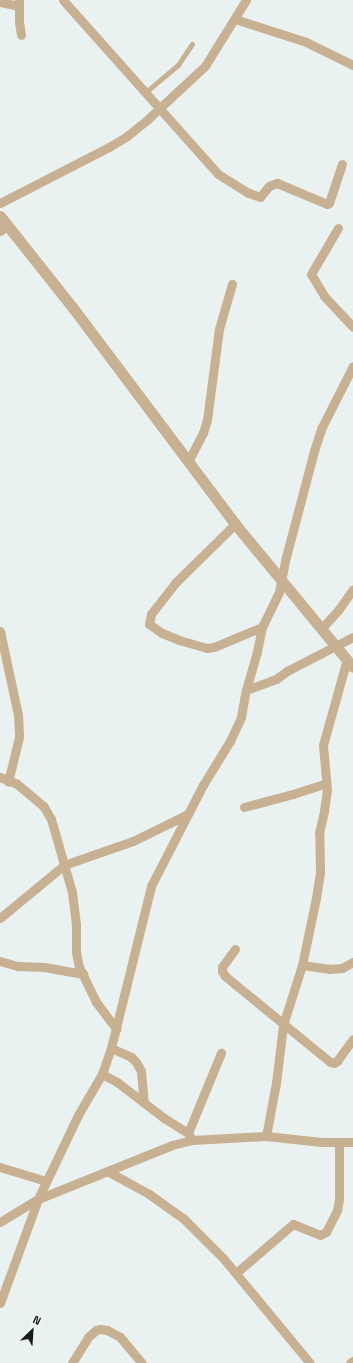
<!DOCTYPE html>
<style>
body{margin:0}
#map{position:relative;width:353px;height:1363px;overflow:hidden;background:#eaf1f1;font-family:"Space Grotesk",sans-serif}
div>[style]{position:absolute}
.service>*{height:4.5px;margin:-2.25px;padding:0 2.25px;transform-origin:2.25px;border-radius:2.25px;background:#c8b092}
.minor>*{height:9px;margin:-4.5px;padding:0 4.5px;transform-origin:4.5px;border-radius:4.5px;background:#c8b092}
.tertiary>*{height:11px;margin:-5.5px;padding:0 5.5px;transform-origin:5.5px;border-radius:5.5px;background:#c8b092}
span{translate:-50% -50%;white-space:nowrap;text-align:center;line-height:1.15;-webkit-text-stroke:4px #f7fffe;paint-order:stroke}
.north{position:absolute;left:12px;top:1311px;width:40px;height:40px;-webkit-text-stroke:3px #f7fffe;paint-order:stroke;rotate:25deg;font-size:11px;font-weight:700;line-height:16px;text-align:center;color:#171a1a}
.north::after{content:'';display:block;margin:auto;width:14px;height:18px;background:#171a1a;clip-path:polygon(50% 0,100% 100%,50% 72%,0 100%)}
</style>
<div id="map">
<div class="service">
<div style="left:146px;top:92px;width:42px;rotate:-40.2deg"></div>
<div style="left:178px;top:65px;width:25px;rotate:-56deg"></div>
</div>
<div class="minor">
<div style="left:19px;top:0;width:22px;rotate:90deg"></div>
<div style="left:19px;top:22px;width:13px;rotate:81deg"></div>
<div style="left:63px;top:0;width:233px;rotate:48.3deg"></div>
<div style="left:218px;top:174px;width:36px;rotate:32deg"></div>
<div style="left:249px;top:193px;width:12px;rotate:20deg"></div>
<div style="left:260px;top:197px;width:14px;rotate:-51deg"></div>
<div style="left:269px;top:186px;width:9px;rotate:-21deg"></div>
<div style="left:277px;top:183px;width:54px;rotate:22.8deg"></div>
<div style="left:327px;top:204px;width:2px;rotate:-27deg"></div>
<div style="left:329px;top:203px;width:41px;rotate:-71.6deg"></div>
<div style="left:0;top:2px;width:19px;rotate:12deg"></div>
<div style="left:235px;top:19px;width:75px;rotate:17.9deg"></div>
<div style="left:306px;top:42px;width:52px;rotate:26.1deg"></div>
<div style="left:0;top:203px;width:123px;rotate:-27.2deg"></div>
<div style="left:109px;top:147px;width:21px;rotate:-31deg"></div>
<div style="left:127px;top:136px;width:28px;rotate:-39deg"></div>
<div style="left:149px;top:118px;width:76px;rotate:-42.9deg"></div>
<div style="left:205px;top:66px;width:78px;rotate:-58.2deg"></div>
<div style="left:338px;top:228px;width:53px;rotate:120.4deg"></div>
<div style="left:311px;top:274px;width:26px;rotate:59deg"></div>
<div style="left:324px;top:296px;width:42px;rotate:46.9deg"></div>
<div style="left:0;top:231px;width:9px;rotate:-41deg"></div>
<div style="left:188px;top:462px;width:33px;rotate:-63deg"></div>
<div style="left:203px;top:433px;width:14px;rotate:-73deg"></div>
<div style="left:207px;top:420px;width:92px;rotate:-82.5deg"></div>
<div style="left:219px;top:329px;width:47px;rotate:-73.9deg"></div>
<div style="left:235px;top:524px;width:83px;rotate:135.5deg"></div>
<div style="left:176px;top:582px;width:41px;rotate:128deg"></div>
<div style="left:151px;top:614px;width:10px;rotate:101deg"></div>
<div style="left:149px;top:624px;width:16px;rotate:35deg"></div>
<div style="left:162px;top:633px;width:18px;rotate:22deg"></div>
<div style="left:179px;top:640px;width:29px;rotate:16deg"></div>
<div style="left:207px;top:648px;width:7px;rotate:-8deg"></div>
<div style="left:214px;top:647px;width:52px;rotate:-22.6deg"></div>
<div style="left:322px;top:628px;width:25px;rotate:-48deg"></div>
<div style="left:339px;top:609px;width:24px;rotate:-55deg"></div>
<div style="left:0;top:631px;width:86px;rotate:77.9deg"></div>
<div style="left:18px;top:715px;width:22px;rotate:87deg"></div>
<div style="left:19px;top:737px;width:46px;rotate:103.7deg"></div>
<div style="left:246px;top:690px;width:32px;rotate:-20deg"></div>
<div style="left:276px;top:679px;width:14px;rotate:-36deg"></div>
<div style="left:287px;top:671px;width:74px;rotate:-27.3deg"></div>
<div style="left:0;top:777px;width:18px;rotate:22deg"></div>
<div style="left:17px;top:784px;width:35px;rotate:40deg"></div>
<div style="left:44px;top:807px;width:14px;rotate:60deg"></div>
<div style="left:51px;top:819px;width:76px;rotate:74deg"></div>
<div style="left:72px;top:892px;width:32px;rotate:83deg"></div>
<div style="left:76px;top:924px;width:28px;rotate:90deg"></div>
<div style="left:76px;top:952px;width:15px;rotate:79deg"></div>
<div style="left:79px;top:967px;width:39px;rotate:64deg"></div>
<div style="left:96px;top:1002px;width:34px;rotate:53deg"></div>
<div style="left:244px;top:807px;width:51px;rotate:-14.9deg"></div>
<div style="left:293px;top:794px;width:35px;rotate:-18deg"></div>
<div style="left:0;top:918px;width:83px;rotate:-39.6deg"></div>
<div style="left:64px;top:865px;width:73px;rotate:-19.2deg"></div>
<div style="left:133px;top:841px;width:61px;rotate:-26.1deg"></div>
<div style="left:235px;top:949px;width:22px;rotate:126deg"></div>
<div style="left:222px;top:967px;width:4px;rotate:90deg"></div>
<div style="left:222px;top:971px;width:6px;rotate:59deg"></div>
<div style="left:225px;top:976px;width:136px;rotate:39.3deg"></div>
<div style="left:330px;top:1062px;width:4px;rotate:14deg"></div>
<div style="left:334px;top:1063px;width:4px;rotate:-34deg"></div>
<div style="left:337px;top:1061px;width:27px;rotate:-54deg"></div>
<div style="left:0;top:961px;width:19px;rotate:16deg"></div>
<div style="left:18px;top:966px;width:26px;rotate:2deg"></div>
<div style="left:44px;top:967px;width:40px;rotate:10deg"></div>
<div style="left:302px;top:965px;width:27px;rotate:8deg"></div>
<div style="left:329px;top:969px;width:13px;rotate:-4deg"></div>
<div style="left:342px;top:968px;width:13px;rotate:-29deg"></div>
<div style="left:111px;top:1048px;width:22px;rotate:24deg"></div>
<div style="left:131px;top:1057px;width:7px;rotate:45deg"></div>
<div style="left:136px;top:1062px;width:10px;rotate:61deg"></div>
<div style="left:141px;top:1071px;width:32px;rotate:85deg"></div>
<div style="left:102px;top:1074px;width:17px;rotate:28deg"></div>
<div style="left:117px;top:1082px;width:59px;rotate:37.5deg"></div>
<div style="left:164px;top:1118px;width:28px;rotate:32deg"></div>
<div style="left:188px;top:1133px;width:8px;rotate:60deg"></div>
<div style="left:188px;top:1133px;width:87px;rotate:-67.6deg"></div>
<div style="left:266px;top:1136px;width:54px;rotate:-79.3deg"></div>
<div style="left:276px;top:1083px;width:58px;rotate:-83.1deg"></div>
<div style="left:283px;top:1025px;width:63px;rotate:-72.4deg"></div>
<div style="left:302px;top:965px;width:68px;rotate:-78.2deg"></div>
<div style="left:316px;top:898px;width:26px;rotate:-81deg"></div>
<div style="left:320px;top:872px;width:39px;rotate:-91deg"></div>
<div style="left:319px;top:833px;width:23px;rotate:-77deg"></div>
<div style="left:324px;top:811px;width:21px;rotate:-82deg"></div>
<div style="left:327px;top:790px;width:45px;rotate:-95.1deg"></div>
<div style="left:323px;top:745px;width:89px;rotate:-74.4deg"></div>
<div style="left:0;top:1167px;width:48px;rotate:16.9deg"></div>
<div style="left:109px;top:1172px;width:46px;rotate:28.8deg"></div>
<div style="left:149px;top:1194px;width:43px;rotate:35.5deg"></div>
<div style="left:184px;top:1219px;width:55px;rotate:45deg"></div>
<div style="left:223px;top:1258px;width:136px;rotate:50.4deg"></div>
<div style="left:0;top:1222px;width:44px;rotate:-31.2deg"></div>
<div style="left:38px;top:1199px;width:144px;rotate:-21.9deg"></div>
<div style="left:172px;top:1145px;width:21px;rotate:-14deg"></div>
<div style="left:192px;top:1140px;width:74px;rotate:-3.1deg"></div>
<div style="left:266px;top:1136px;width:56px;rotate:6.1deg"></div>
<div style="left:322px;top:1142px;width:31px"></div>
<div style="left:236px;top:1273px;width:75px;rotate:-40.7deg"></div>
<div style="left:293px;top:1224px;width:29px;rotate:22deg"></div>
<div style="left:320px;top:1235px;width:7px;rotate:-27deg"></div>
<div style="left:326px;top:1232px;width:25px;rotate:-63deg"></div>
<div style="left:337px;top:1210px;width:10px;rotate:-79deg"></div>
<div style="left:339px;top:1200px;width:58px;rotate:-90deg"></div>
<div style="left:0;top:1303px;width:111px;rotate:-69.9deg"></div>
<div style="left:38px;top:1199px;width:93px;rotate:-64.5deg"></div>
<div style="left:78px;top:1115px;width:48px;rotate:-59.7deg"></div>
<div style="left:102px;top:1074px;width:28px;rotate:-71deg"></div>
<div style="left:111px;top:1048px;width:167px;rotate:-76.1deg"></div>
<div style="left:151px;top:886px;width:114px;rotate:-62.8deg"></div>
<div style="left:203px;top:785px;width:52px;rotate:-58.5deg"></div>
<div style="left:230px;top:741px;width:26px;rotate:-65deg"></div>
<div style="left:241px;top:717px;width:27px;rotate:-80deg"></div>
<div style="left:246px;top:690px;width:40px;rotate:-74deg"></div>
<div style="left:257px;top:652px;width:25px;rotate:-79deg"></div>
<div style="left:262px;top:627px;width:39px;rotate:-64deg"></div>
<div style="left:279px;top:592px;width:36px;rotate:-79deg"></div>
<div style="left:286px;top:557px;width:110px;rotate:-75.2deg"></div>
<div style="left:314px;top:451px;width:25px;rotate:-72deg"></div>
<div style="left:322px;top:427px;width:68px;rotate:-63.1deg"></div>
<div style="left:72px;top:1363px;width:31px;rotate:-58deg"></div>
<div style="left:88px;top:1337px;width:11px;rotate:-41deg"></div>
<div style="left:96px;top:1330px;width:4px;rotate:-14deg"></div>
<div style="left:100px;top:1329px;width:7px;rotate:8deg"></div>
<div style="left:107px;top:1330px;width:15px;rotate:28deg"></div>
<div style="left:120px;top:1337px;width:34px;rotate:50deg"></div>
<div style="left:350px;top:1363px;width:4px;rotate:-34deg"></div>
</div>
<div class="tertiary">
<div style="left:0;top:216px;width:117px;rotate:51.6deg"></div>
<div style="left:73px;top:308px;width:270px;rotate:53.1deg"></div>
<div style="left:235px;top:524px;width:185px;rotate:50.5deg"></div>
</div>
<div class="north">N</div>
</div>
